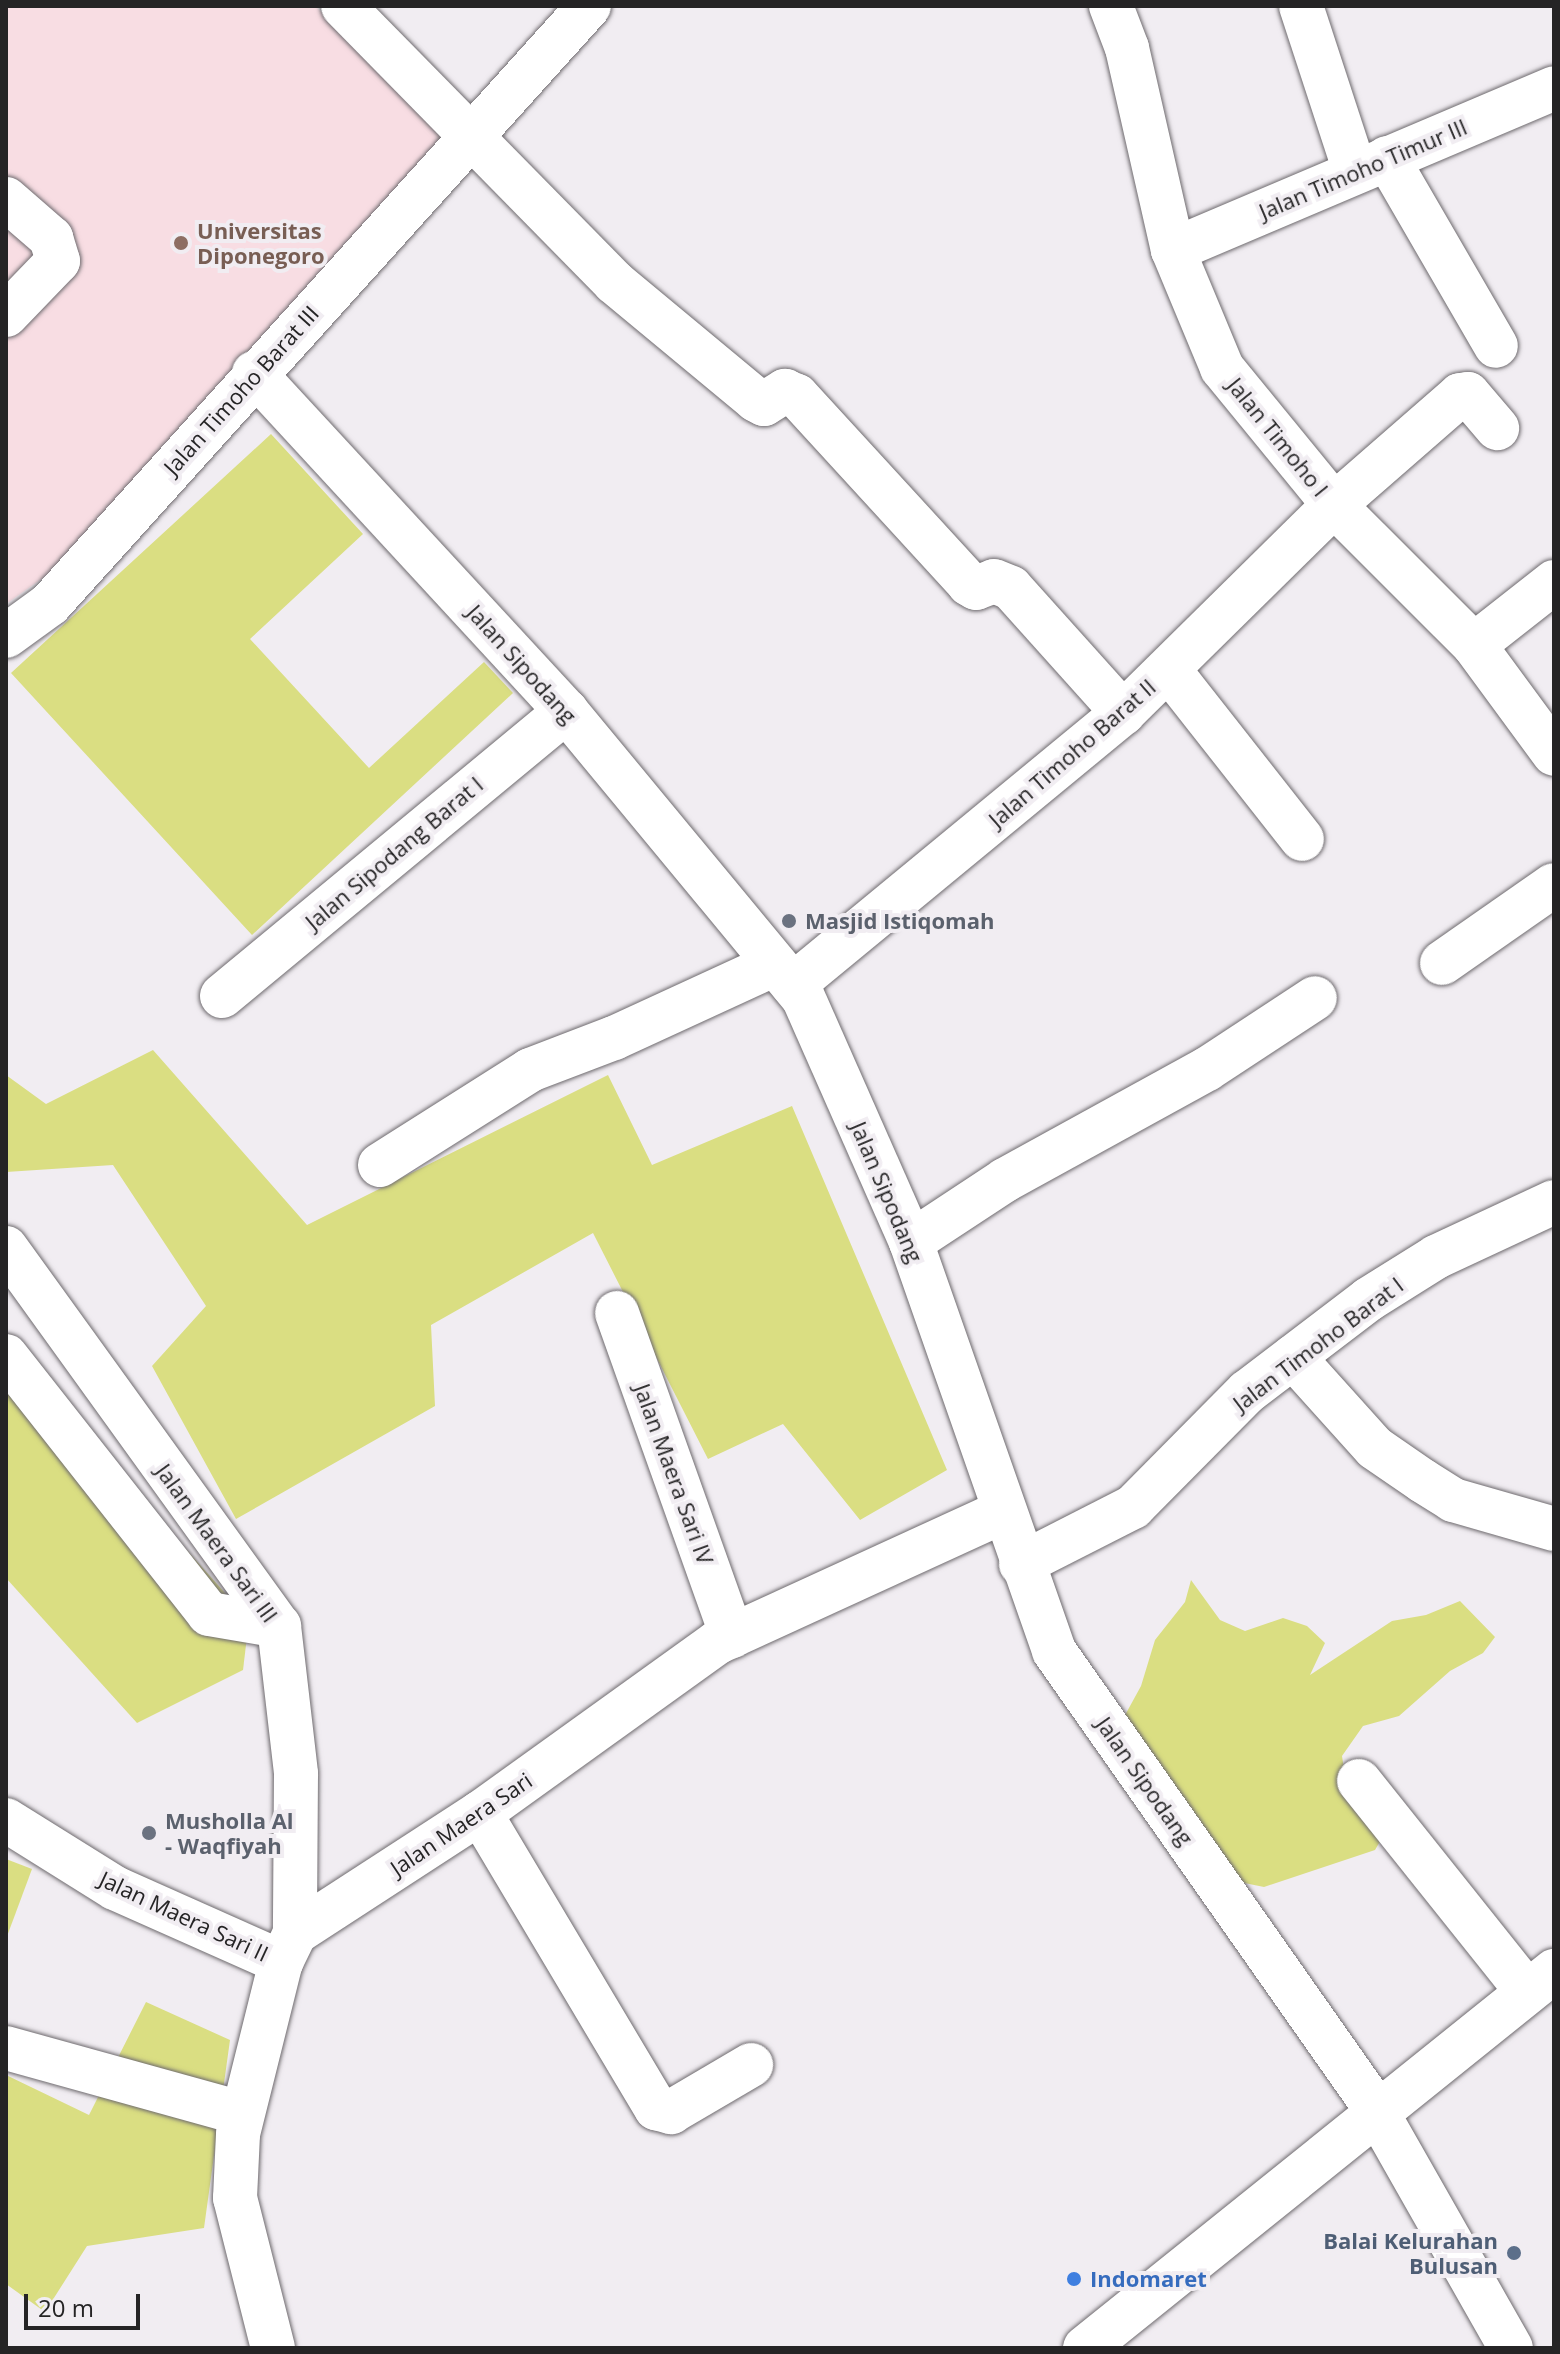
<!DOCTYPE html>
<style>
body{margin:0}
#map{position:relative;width:1560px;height:2354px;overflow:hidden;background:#f1edf2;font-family:"Open Sans",sans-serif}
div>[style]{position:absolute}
.education>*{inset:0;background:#f8dde3}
.green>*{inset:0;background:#dade82}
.roads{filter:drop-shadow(0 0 2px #6e6a6e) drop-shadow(0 0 2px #6e6a6e)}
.minor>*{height:44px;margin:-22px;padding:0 22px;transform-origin:22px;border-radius:22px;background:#fff}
.major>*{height:44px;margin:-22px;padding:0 22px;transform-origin:22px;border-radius:22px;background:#fff}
.dots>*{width:22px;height:22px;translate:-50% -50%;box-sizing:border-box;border:4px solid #f1edf2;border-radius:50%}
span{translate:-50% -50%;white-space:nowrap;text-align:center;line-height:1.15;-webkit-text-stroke:8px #f1edf2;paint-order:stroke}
.street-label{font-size:22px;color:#252425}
.education-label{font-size:22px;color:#785e54;font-weight:700}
.left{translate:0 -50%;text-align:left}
.worship-label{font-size:22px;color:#5b616d;font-weight:700}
.service-label{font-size:22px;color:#4e5e75;font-weight:700}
.right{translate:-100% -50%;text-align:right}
.shop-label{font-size:22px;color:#366cbe;font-weight:700}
.frame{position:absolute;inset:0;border:8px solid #252425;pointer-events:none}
.scale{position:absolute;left:24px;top:2294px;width:116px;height:36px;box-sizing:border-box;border:4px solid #252425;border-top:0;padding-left:10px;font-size:24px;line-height:28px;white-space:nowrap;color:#252425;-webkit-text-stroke:6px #f1edf2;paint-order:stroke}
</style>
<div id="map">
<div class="education">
<div style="clip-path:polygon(6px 6px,315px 6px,442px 124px,443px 143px,50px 573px,6px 604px)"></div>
</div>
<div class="green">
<div style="clip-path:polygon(271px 434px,363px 534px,250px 639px,369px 768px,484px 662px,513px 693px,252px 935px,11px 673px)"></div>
<div style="clip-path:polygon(153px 1050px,307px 1225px,608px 1075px,652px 1165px,792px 1106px,947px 1470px,860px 1520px,783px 1424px,708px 1459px,593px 1233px,431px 1325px,435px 1406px,236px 1519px,152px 1366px,206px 1306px,113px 1165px,6px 1172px,6px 1075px,46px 1104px)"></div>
<div style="clip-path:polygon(6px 1347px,249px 1620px,243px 1670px,137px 1723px,6px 1578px)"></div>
<div style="clip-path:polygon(1191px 1580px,1220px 1620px,1245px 1631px,1283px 1618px,1307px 1626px,1325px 1643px,1310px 1675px,1392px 1621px,1426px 1615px,1460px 1601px,1495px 1637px,1483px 1653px,1450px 1671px,1399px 1716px,1363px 1726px,1342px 1756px,1344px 1769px,1385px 1833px,1375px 1850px,1264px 1887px,1220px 1878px,1124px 1717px,1141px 1686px,1155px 1640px,1185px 1602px)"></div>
<div style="clip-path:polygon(6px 1859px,32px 1869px,6px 1939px)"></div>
<div style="clip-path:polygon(146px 2002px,230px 2040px,204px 2228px,87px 2246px,45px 2312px,6px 2284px,6px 2075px,89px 2115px)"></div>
</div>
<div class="roads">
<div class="minor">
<div style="left:343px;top:6px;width:387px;rotate:45.5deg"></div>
<div style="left:614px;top:282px;width:185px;rotate:39.7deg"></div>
<div style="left:756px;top:400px;width:9px;rotate:27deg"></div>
<div style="left:764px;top:404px;width:25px;rotate:-32deg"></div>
<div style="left:785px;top:391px;width:13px;rotate:23deg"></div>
<div style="left:797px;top:396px;width:255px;rotate:47.5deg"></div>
<div style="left:969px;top:584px;width:8px;rotate:30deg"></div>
<div style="left:976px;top:588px;width:19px;rotate:-21deg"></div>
<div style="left:994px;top:581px;width:18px;rotate:22deg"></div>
<div style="left:1011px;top:588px;width:168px;rotate:48.1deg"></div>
<div style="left:1111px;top:6px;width:45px;rotate:69.1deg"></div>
<div style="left:1127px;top:48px;width:207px;rotate:77.2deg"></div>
<div style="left:1173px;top:250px;width:128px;rotate:67.4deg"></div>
<div style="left:1222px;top:368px;width:177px;rotate:50.7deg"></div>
<div style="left:1334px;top:505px;width:198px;rotate:45deg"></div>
<div style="left:1474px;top:645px;width:135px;rotate:53.7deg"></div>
<div style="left:1301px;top:6px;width:174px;rotate:71.9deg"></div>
<div style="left:1387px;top:158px;width:217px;rotate:59.9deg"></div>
<div style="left:6px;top:199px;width:60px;rotate:40.9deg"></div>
<div style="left:51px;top:238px;width:24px;rotate:73deg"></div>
<div style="left:58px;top:261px;width:75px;rotate:133.9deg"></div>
<div style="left:1173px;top:250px;width:414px;rotate:-23deg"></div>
<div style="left:254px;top:373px;width:460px;rotate:47.3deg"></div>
<div style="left:566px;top:711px;width:371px;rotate:50.4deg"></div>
<div style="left:803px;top:997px;width:268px;rotate:66.2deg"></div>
<div style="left:911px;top:1242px;width:433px;rotate:70.7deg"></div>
<div style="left:1054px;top:1651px;width:555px;rotate:54.91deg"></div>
<div style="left:6px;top:636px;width:54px;rotate:-36deg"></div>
<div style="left:50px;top:604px;width:805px;rotate:-47.97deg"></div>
<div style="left:1474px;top:645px;width:102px;rotate:-38.2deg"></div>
<div style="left:1169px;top:670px;width:215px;rotate:51.8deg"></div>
<div style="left:1442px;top:963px;width:136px;rotate:-34.9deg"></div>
<div style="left:793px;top:985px;width:428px;rotate:-39.5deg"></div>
<div style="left:1123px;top:713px;width:296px;rotate:-44.6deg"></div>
<div style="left:1334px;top:505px;width:167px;rotate:-41.1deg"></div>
<div style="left:1460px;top:395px;width:8px;rotate:-7deg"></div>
<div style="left:1468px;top:394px;width:45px;rotate:49.5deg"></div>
<div style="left:222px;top:996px;width:447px;rotate:-39.6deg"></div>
<div style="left:380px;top:1165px;width:178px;rotate:-32.3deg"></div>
<div style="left:530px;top:1070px;width:90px;rotate:-20.9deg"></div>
<div style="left:614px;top:1038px;width:175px;rotate:-24.7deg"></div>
<div style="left:911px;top:1242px;width:113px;rotate:-33.4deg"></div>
<div style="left:1005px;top:1180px;width:230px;rotate:-28.8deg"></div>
<div style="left:1207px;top:1069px;width:129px;rotate:-33.3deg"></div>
<div style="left:6px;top:1248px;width:466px;rotate:54.2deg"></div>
<div style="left:279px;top:1626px;width:149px;rotate:83.4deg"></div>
<div style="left:296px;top:1774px;width:159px;rotate:90.4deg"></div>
<div style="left:617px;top:1313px;width:343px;rotate:70.4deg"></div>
<div style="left:6px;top:1356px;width:328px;rotate:51.8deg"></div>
<div style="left:209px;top:1614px;width:71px;rotate:9.7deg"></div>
<div style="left:1293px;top:1357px;width:122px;rotate:48deg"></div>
<div style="left:1375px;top:1448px;width:58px;rotate:34.5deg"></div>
<div style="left:1423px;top:1481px;width:36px;rotate:32deg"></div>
<div style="left:1453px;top:1500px;width:105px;rotate:16deg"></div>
<div style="left:1021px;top:1564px;width:126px;rotate:-27deg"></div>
<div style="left:1133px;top:1507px;width:162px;rotate:-45.3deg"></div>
<div style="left:1247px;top:1392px;width:153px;rotate:-37.3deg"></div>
<div style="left:1369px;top:1299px;width:79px;rotate:-32.1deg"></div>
<div style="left:1436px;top:1257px;width:130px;rotate:-25deg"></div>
<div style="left:1359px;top:1781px;width:268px;rotate:51.4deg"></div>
<div style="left:480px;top:1813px;width:344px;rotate:59.2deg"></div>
<div style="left:656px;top:2108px;width:16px;rotate:15deg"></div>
<div style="left:671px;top:2112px;width:93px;rotate:-30.4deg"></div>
<div style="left:6px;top:1820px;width:128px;rotate:32deg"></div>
<div style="left:115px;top:1888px;width:182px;rotate:24deg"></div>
<div style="left:6px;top:2048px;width:243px;rotate:15.5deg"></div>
<div style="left:1378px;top:2114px;width:269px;rotate:60.4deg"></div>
<div style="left:273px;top:2348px;width:155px;rotate:-104.2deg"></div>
<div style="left:235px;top:2198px;width:64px;rotate:-87.3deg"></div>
<div style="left:238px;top:2134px;width:177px;rotate:-76deg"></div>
<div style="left:281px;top:1962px;width:32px;rotate:-64deg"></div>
<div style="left:295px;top:1933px;width:221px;rotate:-33deg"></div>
<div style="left:480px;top:1813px;width:293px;rotate:-35.7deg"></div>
<div style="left:718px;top:1642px;width:312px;rotate:-24.6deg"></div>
</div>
<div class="major">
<div style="left:1085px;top:2348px;width:602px;rotate:-38.79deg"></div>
</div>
</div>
<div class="dots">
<div style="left:181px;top:243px;background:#8d6e63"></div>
<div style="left:789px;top:921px;background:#6b7280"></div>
<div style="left:149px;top:1833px;background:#6b7280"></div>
<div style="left:1514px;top:2253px;background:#5c6f8a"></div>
<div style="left:1074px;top:2279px;background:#3f7fe0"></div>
</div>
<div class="street-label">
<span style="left:1363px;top:169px;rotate:-23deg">Jalan Timoho Timur III</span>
<span style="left:241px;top:390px;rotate:-48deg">Jalan Timoho Barat III</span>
<span style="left:1278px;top:437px;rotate:51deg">Jalan Timoho I</span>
<span style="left:522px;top:664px;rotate:48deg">Jalan Sipodang</span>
<span style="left:1072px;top:753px;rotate:-41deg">Jalan Timoho Barat II</span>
<span style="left:394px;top:853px;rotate:-40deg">Jalan Sipodang Barat I</span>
<span style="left:887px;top:1192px;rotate:67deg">Jalan Sipodang</span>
<span style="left:1318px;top:1344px;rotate:-37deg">Jalan Timoho Barat I</span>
<span style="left:674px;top:1474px;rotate:70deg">Jalan Maera Sari IV</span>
<span style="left:217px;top:1543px;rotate:54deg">Jalan Maera Sari III</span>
<span style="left:1145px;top:1781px;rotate:55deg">Jalan Sipodang</span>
<span style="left:461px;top:1824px;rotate:-34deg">Jalan Maera Sari</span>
<span style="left:184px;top:1916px;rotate:25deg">Jalan Maera Sari II</span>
</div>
<div class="education-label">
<span class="left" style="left:197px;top:243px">Universitas<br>Diponegoro</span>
</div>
<div class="worship-label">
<span class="left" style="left:805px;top:921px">Masjid Istiqomah</span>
<span class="left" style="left:165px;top:1833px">Musholla Al<br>- Waqfiyah</span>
</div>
<div class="service-label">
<span class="right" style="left:1498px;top:2253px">Balai Kelurahan<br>Bulusan</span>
</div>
<div class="shop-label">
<span class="left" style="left:1090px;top:2279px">Indomaret</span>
</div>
<div class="frame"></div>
<div class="scale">20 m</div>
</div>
